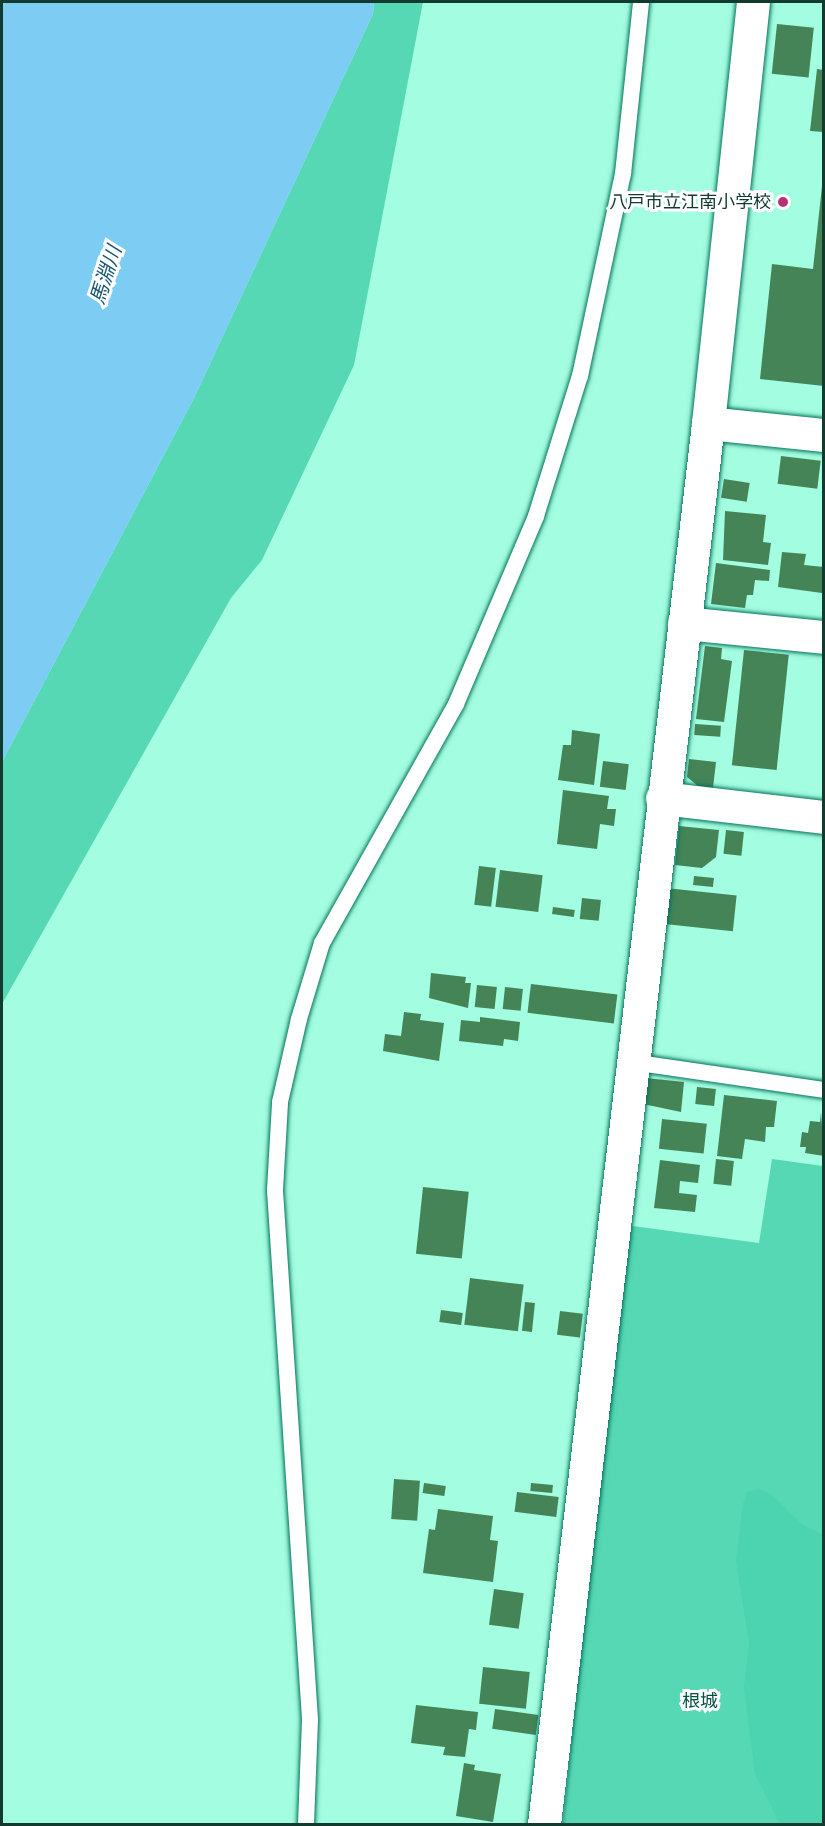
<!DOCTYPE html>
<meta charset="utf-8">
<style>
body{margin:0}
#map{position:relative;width:825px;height:1826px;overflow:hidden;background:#a3fde0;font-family:Roboto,"Noto Sans JP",sans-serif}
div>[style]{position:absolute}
.green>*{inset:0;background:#56d8b4}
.forest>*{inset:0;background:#4cd3af}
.water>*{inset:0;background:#7dccf4}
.building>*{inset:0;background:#448457;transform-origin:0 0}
.roads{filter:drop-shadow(0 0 2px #00735b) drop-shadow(0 0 2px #00735b)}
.service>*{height:16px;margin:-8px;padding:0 8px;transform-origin:8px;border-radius:8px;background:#fff}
.minor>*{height:33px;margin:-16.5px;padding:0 16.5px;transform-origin:16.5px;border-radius:16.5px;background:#fff}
.dots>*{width:16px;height:16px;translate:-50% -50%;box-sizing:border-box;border:3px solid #fff;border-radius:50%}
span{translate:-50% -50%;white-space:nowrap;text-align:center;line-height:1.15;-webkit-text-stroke:6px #fff;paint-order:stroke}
.poi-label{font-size:18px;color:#133a2f}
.right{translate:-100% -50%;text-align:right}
.park-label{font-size:18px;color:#005240}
.water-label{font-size:20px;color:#175672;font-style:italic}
.frame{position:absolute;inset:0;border:3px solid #133a2f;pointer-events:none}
</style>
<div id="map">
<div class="green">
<div style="clip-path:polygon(374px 2px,423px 2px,354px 365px,262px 560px,231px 598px,2px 1004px,2px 762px,194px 398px,373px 14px)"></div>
<div style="clip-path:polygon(772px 1159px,823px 1166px,823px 1824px,563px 1824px,625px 1225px,759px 1243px)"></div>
</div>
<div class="forest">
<div style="clip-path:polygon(758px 1489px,771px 1494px,803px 1525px,823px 1535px,823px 1824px,780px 1824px,755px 1774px,744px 1688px,749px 1643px,736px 1561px,743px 1504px,747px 1492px)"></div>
</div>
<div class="water">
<div style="clip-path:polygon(2px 2px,374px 2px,373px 14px,194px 398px,2px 762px)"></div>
</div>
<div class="building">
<div style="left:777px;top:24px;width:37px;height:50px;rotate:6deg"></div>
<div style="clip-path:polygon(817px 69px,824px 70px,824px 132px,810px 131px)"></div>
<div style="clip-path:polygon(822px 186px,824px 386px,760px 379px,772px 264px,813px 269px)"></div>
<div style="left:781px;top:456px;width:40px;height:28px;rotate:7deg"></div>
<div style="left:724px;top:479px;width:26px;height:19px;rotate:9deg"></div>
<div style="clip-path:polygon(725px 511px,766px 515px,763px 542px,771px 543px,768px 565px,723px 560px)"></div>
<div style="clip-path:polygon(782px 552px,806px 554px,804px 565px,824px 567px,822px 593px,778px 587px)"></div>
<div style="clip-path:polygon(716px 563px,770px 570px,769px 581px,755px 580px,753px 595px,747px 595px,745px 608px,711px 604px)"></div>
<div style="clip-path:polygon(705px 646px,722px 648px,721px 659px,732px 661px,724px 722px,696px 719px)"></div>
<div style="left:744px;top:650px;width:45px;height:116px;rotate:6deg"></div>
<div style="left:695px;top:724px;width:26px;height:11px;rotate:4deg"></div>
<div style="clip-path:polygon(572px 730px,600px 734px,594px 785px,558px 780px,563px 745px,571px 745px)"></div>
<div style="clip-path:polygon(689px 759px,716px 762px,713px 788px,698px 786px,687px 777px)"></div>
<div style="left:603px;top:761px;width:26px;height:26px;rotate:7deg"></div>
<div style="clip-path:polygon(563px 790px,609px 796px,607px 809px,616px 809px,614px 826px,600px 824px,597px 849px,557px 844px)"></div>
<div style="clip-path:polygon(679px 826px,719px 830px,716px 857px,702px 868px,675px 865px)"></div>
<div style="left:726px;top:830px;width:18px;height:24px;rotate:6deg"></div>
<div style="left:479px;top:866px;width:17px;height:39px;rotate:7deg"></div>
<div style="left:500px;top:870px;width:43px;height:37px;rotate:7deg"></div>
<div style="left:694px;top:876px;width:20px;height:9px;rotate:6deg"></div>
<div style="left:666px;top:888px;width:71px;height:36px;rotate:6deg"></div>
<div style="left:582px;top:898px;width:19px;height:21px;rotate:6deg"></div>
<div style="left:553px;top:907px;width:22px;height:7px;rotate:8deg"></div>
<div style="clip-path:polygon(431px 973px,466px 977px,465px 983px,471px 983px,468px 1008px,429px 998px)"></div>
<div style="left:531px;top:984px;width:87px;height:29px;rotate:7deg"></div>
<div style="left:477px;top:985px;width:20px;height:22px;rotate:6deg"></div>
<div style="left:505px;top:987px;width:18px;height:22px;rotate:6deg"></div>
<div style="clip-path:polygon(404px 1012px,421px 1014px,420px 1020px,444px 1023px,439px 1061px,383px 1051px,385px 1034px,401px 1036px)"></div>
<div style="clip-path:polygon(480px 1017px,520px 1022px,518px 1041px,504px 1039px,503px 1046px,459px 1041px,461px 1020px,480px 1022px)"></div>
<div style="clip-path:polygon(646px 1078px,684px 1082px,681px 1112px,643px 1104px)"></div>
<div style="left:697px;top:1087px;width:19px;height:17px;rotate:6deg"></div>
<div style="clip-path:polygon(724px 1095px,777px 1101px,774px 1127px,766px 1127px,765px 1142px,745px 1139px,742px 1159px,717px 1156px)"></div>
<div style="clip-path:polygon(821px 1112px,824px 1156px,805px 1153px,806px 1147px,800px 1147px,802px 1132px,808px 1133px,810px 1121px,820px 1122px)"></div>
<div style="left:662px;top:1119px;width:45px;height:30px;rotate:6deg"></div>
<div style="left:716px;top:1159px;width:18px;height:25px;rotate:6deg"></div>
<div style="clip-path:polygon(660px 1160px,700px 1165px,698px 1183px,680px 1181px,679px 1193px,697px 1195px,695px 1212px,654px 1208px)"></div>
<div style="left:423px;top:1187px;width:46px;height:67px;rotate:6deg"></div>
<div style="left:470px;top:1278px;width:54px;height:47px;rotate:7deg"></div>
<div style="left:525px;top:1302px;width:10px;height:29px;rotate:6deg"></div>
<div style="left:441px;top:1310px;width:22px;height:12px;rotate:8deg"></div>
<div style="left:560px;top:1311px;width:23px;height:24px;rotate:7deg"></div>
<div style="left:394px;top:1479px;width:26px;height:40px;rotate:4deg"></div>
<div style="left:424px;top:1483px;width:22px;height:10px;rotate:8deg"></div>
<div style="left:531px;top:1483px;width:22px;height:8px;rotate:5deg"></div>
<div style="left:517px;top:1492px;width:42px;height:20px;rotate:7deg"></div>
<div style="clip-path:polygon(438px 1509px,493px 1516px,490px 1540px,498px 1541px,493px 1582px,423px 1573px,429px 1529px,435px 1530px)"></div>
<div style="left:494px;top:1589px;width:30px;height:36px;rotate:8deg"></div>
<div style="left:483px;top:1667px;width:47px;height:37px;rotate:6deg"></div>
<div style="clip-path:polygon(416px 1705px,478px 1712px,476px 1730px,469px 1729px,465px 1757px,443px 1755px,445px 1747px,411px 1743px)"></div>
<div style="left:495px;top:1709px;width:44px;height:20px;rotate:8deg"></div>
<div style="clip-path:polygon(464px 1763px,475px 1765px,474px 1770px,501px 1774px,493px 1822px,456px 1816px)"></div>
</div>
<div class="roads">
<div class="service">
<div style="left:632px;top:1062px;width:194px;rotate:8.3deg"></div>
<div style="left:306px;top:1824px;width:105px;rotate:-87.8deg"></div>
<div style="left:310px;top:1719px;width:530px;rotate:-93.79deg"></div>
<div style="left:275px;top:1190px;width:88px;rotate:-86.7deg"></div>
<div style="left:280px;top:1102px;width:85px;rotate:-77.1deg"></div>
<div style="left:299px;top:1019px;width:79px;rotate:-73.2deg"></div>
<div style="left:322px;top:943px;width:274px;rotate:-60.7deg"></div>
<div style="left:456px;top:704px;width:204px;rotate:-66.9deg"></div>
<div style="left:536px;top:516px;width:147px;rotate:-72.6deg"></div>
<div style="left:580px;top:376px;width:207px;rotate:-78deg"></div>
<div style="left:623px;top:174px;width:173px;rotate:-84deg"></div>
</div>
<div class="minor">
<div style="left:708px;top:423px;width:117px;rotate:5.9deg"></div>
<div style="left:684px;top:623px;width:141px;rotate:5.7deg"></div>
<div style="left:662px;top:798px;width:163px;rotate:6.7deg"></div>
<div style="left:544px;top:1824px;width:1411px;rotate:-83.32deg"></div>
<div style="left:708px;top:423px;width:423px;rotate:-83.9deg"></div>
</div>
</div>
<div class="dots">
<div style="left:783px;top:202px;background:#b63279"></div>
</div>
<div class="poi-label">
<span class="right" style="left:771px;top:202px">八戸市立江南小学校</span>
</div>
<div class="park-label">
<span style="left:700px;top:1701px">根城</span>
</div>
<div class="water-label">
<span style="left:106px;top:275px;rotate:-72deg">馬淵川</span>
</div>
<div class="frame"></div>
</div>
